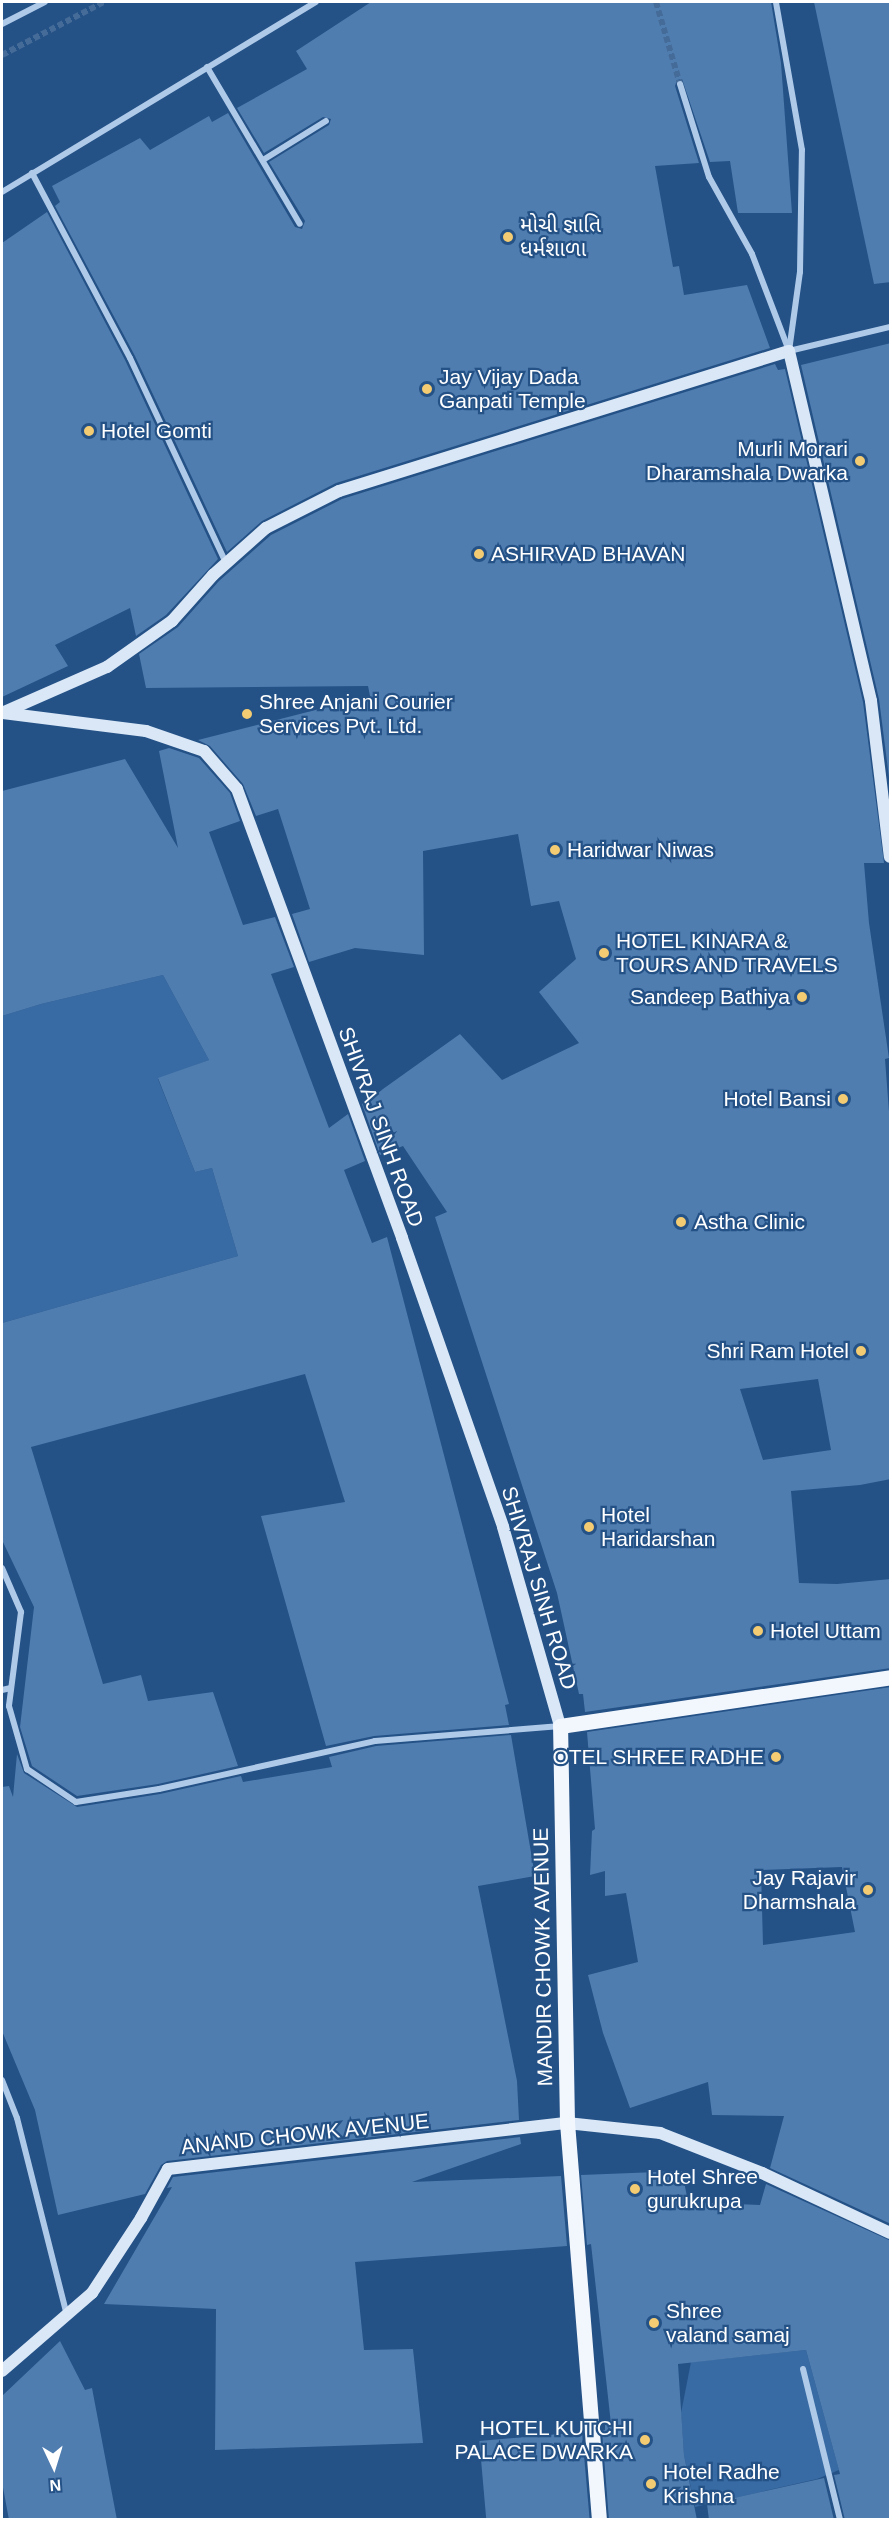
<!DOCTYPE html>
<meta charset="utf-8">
<style>
body{margin:0}
#map{position:relative;width:892px;height:2521px;overflow:hidden;background:#245186;font-family:Arial,"Noto Sans Gujarati",sans-serif}
div>[style]{position:absolute}
.green>*{inset:0;background:#386ba3}
.building>*{inset:0;background:#507db0;transform-origin:0 0}
.street-tunnel>*{height:6px;margin-top:-3px;transform-origin:0;background:repeating-linear-gradient(90deg,#456b98 0 6px,transparent 0 9px)}
.street>*{height:6px;margin:-3px;padding:0 3px;transform-origin:3px;border-radius:3px;background:#afcae9}
.secondary>*{height:12px;margin:-6px;padding:0 6px;transform-origin:6px;border-radius:6px;background:#d9e7f7}
.primary>*{height:15px;margin:-7.5px;padding:0 7.5px;transform-origin:7.5px;border-radius:7.5px;background:#f2f7fe}
.dots>*{width:16px;height:16px;translate:-50% -50%;box-sizing:border-box;border:3px solid #245186;border-radius:50%}
span{translate:-50% -50%;white-space:nowrap;text-align:center;line-height:1.15;-webkit-text-stroke:4.5px #245186;paint-order:stroke}
.poi-label{font-size:21px;color:#fff}
.left{translate:0 -50%;text-align:left}
.right{translate:-100% -50%;text-align:right}
.street-label{font-size:21px;color:#fff}
.frame{position:absolute;inset:0;border:3px solid #fff;pointer-events:none}
.north{position:absolute;left:24px;top:2437px;width:60px;height:60px;-webkit-text-stroke:4px #245186;paint-order:stroke;rotate:176deg;font-size:16px;font-weight:700;line-height:24px;text-align:center;color:#fff}
.north::after{content:'';display:block;margin:auto;width:21px;height:27px;background:#fff;clip-path:polygon(50% 0,100% 100%,50% 72%,0 100%)}
</style>
<div id="map">
<div class="green">
<div style="clip-path:polygon(163px 975px,209px 1060px,158px 1079px,195px 1172px,212px 1168px,238px 1256px,2px 1323px,2px 1016px,41px 1004px)"></div>
<div style="clip-path:polygon(806px 2350px,839px 2470px,817px 2479px,695px 2507px,684px 2455px,681px 2413px,691px 2362px)"></div>
</div>
<div class="building">
<div style="clip-path:polygon(371px 2px,771px 2px,781px 63px,792px 213px,738px 213px,730px 161px,710px 162px,682px 79px,677px 80px,675px 86px,699px 163px,655px 166px,673px 267px,679px 266px,684px 295px,747px 285px,770px 348px,336px 483px,262px 521px,227px 552px,135px 356px,55px 206px,60px 202px,52px 186px,140px 138px,150px 150px,209px 116px,212px 122px,228px 113px,295px 227px,302px 229px,305px 221px,269px 162px,329px 125px,331px 119px,323px 117px,264px 153px,237px 108px,307px 69px,296px 51px)"></div>
<div style="clip-path:polygon(814px 2px,891px 2px,891px 282px,874px 284px)"></div>
<div style="clip-path:polygon(47px 212px,125px 360px,218px 559px,166px 615px,136px 636px,130px 608px,55px 645px,68px 666px,2px 697px,2px 243px)"></div>
<div style="clip-path:polygon(891px 343px,891px 793px,879px 699px,801px 365px)"></div>
<div style="clip-path:polygon(evenodd,775px 364px,778px 370px,785px 369px,863px 702px,884px 863px,864px 863px,869px 923px,889px 1058px,885px 1059px,891px 1138px,891px 1479px,860px 1485px,791px 1491px,799px 1583px,837px 1584px,891px 1579px,891px 1668px,585px 1712px,583px 1694px,579px 1694px,557px 1593px,435px 1217px,447px 1212px,403px 1146px,380px 1155px,362px 1104px,460px 1034px,502px 1080px,579px 1043px,539px 992px,576px 959px,559px 901px,531px 906px,518px 834px,423px 851px,424px 955px,355px 948px,309px 962px,292px 914px,310px 909px,278px 809px,256px 816px,243px 784px,210px 746px,198px 740px,370px 696px,368px 686px,146px 688px,139px 654px,178px 627px,219px 581px,271px 535px,342px 499px,775px 364px,818px 1379px,831px 1450px,763px 1460px,740px 1389px,818px 1379px)"></div>
<div style="clip-path:polygon(169px 748px,199px 758px,230px 793px,240px 821px,209px 832px,243px 925px,275px 917px,294px 967px,271px 974px,329px 1128px,348px 1114px,365px 1161px,344px 1170px,372px 1243px,387px 1237px,509px 1704px,505px 1705px,509px 1725px,374px 1736px,326px 1746px,261px 1516px,345px 1502px,305px 1374px,31px 1447px,103px 1684px,141px 1675px,148px 1701px,213px 1692px,238px 1766px,158px 1784px,77px 1796px,32px 1766px,20px 1727px,34px 1607px,2px 1540px,2px 1323px,238px 1256px,212px 1168px,195px 1172px,158px 1078px,209px 1060px,163px 975px,41px 1004px,2px 1016px,2px 791px,125px 759px,178px 848px,159px 751px)"></div>
<div style="clip-path:polygon(evenodd,891px 1687px,891px 2224px,770px 2168px,784px 2116px,712px 2115px,708px 2082px,630px 2108px,603px 2033px,588px 1975px,638px 1962px,626px 1893px,605px 1896px,605px 1871px,590px 1875px,592px 1831px,595px 1829px,587px 1732px,891px 1687px,842px 1867px,855px 1932px,763px 1945px,761px 1870px,842px 1867px)"></div>
<div style="clip-path:polygon(511px 1735px,535px 1876px,478px 1886px,517px 2081px,519px 2120px,167px 2161px,161px 2165px,145px 2194px,58px 2215px,35px 2110px,2px 2031px,2px 1787px,9px 1786px,13px 1797px,17px 1754px,24px 1773px,77px 1807px,160px 1794px,241px 1776px,243px 1782px,332px 1767px,329px 1757px,376px 1746px)"></div>
<div style="clip-path:polygon(520px 2137px,521px 2144px,412px 2182px,561px 2176px,567px 2246px,355px 2262px,364px 2350px,413px 2349px,423px 2443px,215px 2450px,216px 2309px,104px 2304px,172px 2187px,167px 2188px,173px 2177px)"></div>
<div style="clip-path:polygon(682px 2171px,688px 2202px,760px 2205px,766px 2184px,891px 2241px,891px 2520px,845px 2520px,834px 2475px,840px 2474px,806px 2350px,678px 2364px,684px 2455px,697px 2520px,609px 2520px,602px 2431px,605px 2430px,605px 2425px,611px 2424px,591px 2244px,587px 2245px,581px 2175px)"></div>
<div style="clip-path:polygon(60px 2341px,85px 2390px,92px 2388px,117px 2520px,9px 2520px,2px 2482px,2px 2396px)"></div>
<div style="left:582px;top:2432px;width:88px;height:103px;rotate:85deg"></div>
<div style="clip-path:polygon(824px 2478px,834px 2520px,709px 2520px,707px 2504px)"></div>
</div>
<div class="street-tunnel">
<div style="left:656px;top:2px;width:85px;rotate:73.7deg"></div>
<div style="left:2px;top:55px;width:115px;rotate:-27.5deg"></div>
</div>
<div class="street">
<div style="left:2px;top:24px;width:48px;rotate:-27.1deg"></div>
<div style="left:207px;top:67px;width:182px;rotate:59.4deg"></div>
<div style="left:680px;top:84px;width:97px;rotate:72.7deg"></div>
<div style="left:709px;top:177px;width:88px;rotate:60.8deg"></div>
<div style="left:752px;top:254px;width:104px;rotate:69.1deg"></div>
<div style="left:789px;top:351px;width:80px;rotate:-82.1deg"></div>
<div style="left:800px;top:272px;width:122px;rotate:-89.1deg"></div>
<div style="left:802px;top:150px;width:150px;rotate:-100deg"></div>
<div style="left:263px;top:160px;width:74px;rotate:-31.8deg"></div>
<div style="left:32px;top:173px;width:209px;rotate:62.1deg"></div>
<div style="left:130px;top:358px;width:226px;rotate:64.9deg"></div>
<div style="left:2px;top:192px;width:367px;rotate:-31.2deg"></div>
<div style="left:789px;top:351px;width:104px;rotate:-13.4deg"></div>
<div style="left:2px;top:1568px;width:48px;rotate:66.6deg"></div>
<div style="left:21px;top:1612px;width:95px;rotate:97.3deg"></div>
<div style="left:9px;top:1706px;width:66px;rotate:74.1deg"></div>
<div style="left:27px;top:1769px;width:59px;rotate:34deg"></div>
<div style="left:76px;top:1802px;width:84px;rotate:-8.9deg"></div>
<div style="left:159px;top:1789px;width:221px;rotate:-12.5deg"></div>
<div style="left:375px;top:1741px;width:186px;rotate:-4.6deg"></div>
<div style="left:2px;top:1690px;width:9px;rotate:-13deg"></div>
<div style="left:2px;top:2080px;width:41px;rotate:68.5deg"></div>
<div style="left:17px;top:2118px;width:203px;rotate:75.8deg"></div>
<div style="left:803px;top:2369px;width:155px;rotate:76.2deg"></div>
</div>
<div class="secondary">
<div style="left:2px;top:713px;width:115px;rotate:-23.7deg"></div>
<div style="left:107px;top:667px;width:80px;rotate:-35.3deg"></div>
<div style="left:172px;top:621px;width:62px;rotate:-48.3deg"></div>
<div style="left:213px;top:575px;width:71px;rotate:-41.6deg"></div>
<div style="left:266px;top:528px;width:82px;rotate:-26.9deg"></div>
<div style="left:339px;top:491px;width:471px;rotate:-17.3deg"></div>
<div style="left:789px;top:351px;width:359px;rotate:76.8deg"></div>
<div style="left:871px;top:701px;width:157px;rotate:83.1deg"></div>
<div style="left:3px;top:713px;width:144px;rotate:7.2deg"></div>
<div style="left:146px;top:731px;width:61px;rotate:19deg"></div>
<div style="left:204px;top:751px;width:50px;rotate:49deg"></div>
<div style="left:237px;top:789px;width:478px;rotate:69.8deg"></div>
<div style="left:402px;top:1238px;width:306px;rotate:70.7deg"></div>
<div style="left:503px;top:1527px;width:207px;rotate:74deg"></div>
<div style="left:2px;top:2371px;width:119px;rotate:-40.9deg"></div>
<div style="left:92px;top:2293px;width:90px;rotate:-56.8deg"></div>
<div style="left:141px;top:2218px;width:56px;rotate:-61.1deg"></div>
<div style="left:168px;top:2169px;width:402px;rotate:-6.6deg"></div>
<div style="left:567px;top:2123px;width:94px;rotate:6.1deg"></div>
<div style="left:660px;top:2133px;width:110px;rotate:21.4deg"></div>
<div style="left:762px;top:2173px;width:141px;rotate:25.1deg"></div>
</div>
<div class="primary">
<div style="left:599px;top:2520px;width:398px;rotate:-94.6deg"></div>
<div style="left:567px;top:2123px;width:397px;rotate:-91deg"></div>
<div style="left:560px;top:1726px;width:334px;rotate:-8.4deg"></div>
</div>
<div class="dots">
<div style="left:508px;top:237px;background:#f3cb72"></div>
<div style="left:427px;top:389px;background:#f3cb72"></div>
<div style="left:89px;top:431px;background:#f3cb72"></div>
<div style="left:860px;top:461px;background:#f3cb72"></div>
<div style="left:479px;top:554px;background:#f3cb72"></div>
<div style="left:247px;top:714px;background:#f3cb72"></div>
<div style="left:555px;top:850px;background:#f3cb72"></div>
<div style="left:604px;top:953px;background:#f3cb72"></div>
<div style="left:802px;top:997px;background:#f3cb72"></div>
<div style="left:843px;top:1099px;background:#f3cb72"></div>
<div style="left:681px;top:1222px;background:#f3cb72"></div>
<div style="left:861px;top:1351px;background:#f3cb72"></div>
<div style="left:589px;top:1527px;background:#f3cb72"></div>
<div style="left:758px;top:1631px;background:#f3cb72"></div>
<div style="left:776px;top:1757px;background:#f3cb72"></div>
<div style="left:868px;top:1890px;background:#f3cb72"></div>
<div style="left:635px;top:2189px;background:#f3cb72"></div>
<div style="left:654px;top:2323px;background:#f3cb72"></div>
<div style="left:645px;top:2440px;background:#f3cb72"></div>
<div style="left:651px;top:2484px;background:#f3cb72"></div>
</div>
<div class="poi-label">
<span class="left" style="left:520px;top:237px">મોચી જ્ઞાતિ<br>ધર્મશાળા</span>
<span class="left" style="left:439px;top:389px">Jay Vijay Dada<br>Ganpati Temple</span>
<span class="left" style="left:101px;top:431px">Hotel Gomti</span>
<span class="right" style="left:848px;top:461px">Murli Morari<br>Dharamshala Dwarka</span>
<span class="left" style="left:491px;top:554px">ASHIRVAD BHAVAN</span>
<span class="left" style="left:259px;top:714px">Shree Anjani Courier<br>Services Pvt. Ltd.</span>
<span class="left" style="left:567px;top:850px">Haridwar Niwas</span>
<span class="left" style="left:616px;top:953px">HOTEL KINARA &amp;<br>TOURS AND TRAVELS</span>
<span class="right" style="left:790px;top:997px">Sandeep Bathiya</span>
<span class="right" style="left:831px;top:1099px">Hotel Bansi</span>
<span class="left" style="left:694px;top:1222px">Astha Clinic</span>
<span class="right" style="left:849px;top:1351px">Shri Ram Hotel</span>
<span class="left" style="left:601px;top:1527px">Hotel<br>Haridarshan</span>
<span class="left" style="left:770px;top:1631px">Hotel Uttam</span>
<span class="right" style="left:764px;top:1757px">OTEL SHREE RADHE</span>
<span class="right" style="left:856px;top:1890px">Jay Rajavir<br>Dharmshala</span>
<span class="left" style="left:647px;top:2189px">Hotel Shree<br>gurukrupa</span>
<span class="left" style="left:666px;top:2323px">Shree<br>valand samaj</span>
<span class="right" style="left:633px;top:2440px">HOTEL KUTCHI<br>PALACE DWARKA</span>
<span class="left" style="left:663px;top:2484px">Hotel Radhe<br>Krishna</span>
</div>
<div class="street-label">
<span style="left:381px;top:1127px;rotate:70deg">SHIVRAJ SINH ROAD</span>
<span style="left:539px;top:1588px;rotate:73deg">SHIVRAJ SINH ROAD</span>
<span style="left:543px;top:1957px;rotate:-91deg">MANDIR CHOWK AVENUE</span>
<span style="left:305px;top:2134px;rotate:-6deg">ANAND CHOWK AVENUE</span>
</div>
<div class="frame"></div>
<div class="north">N</div>
</div>
